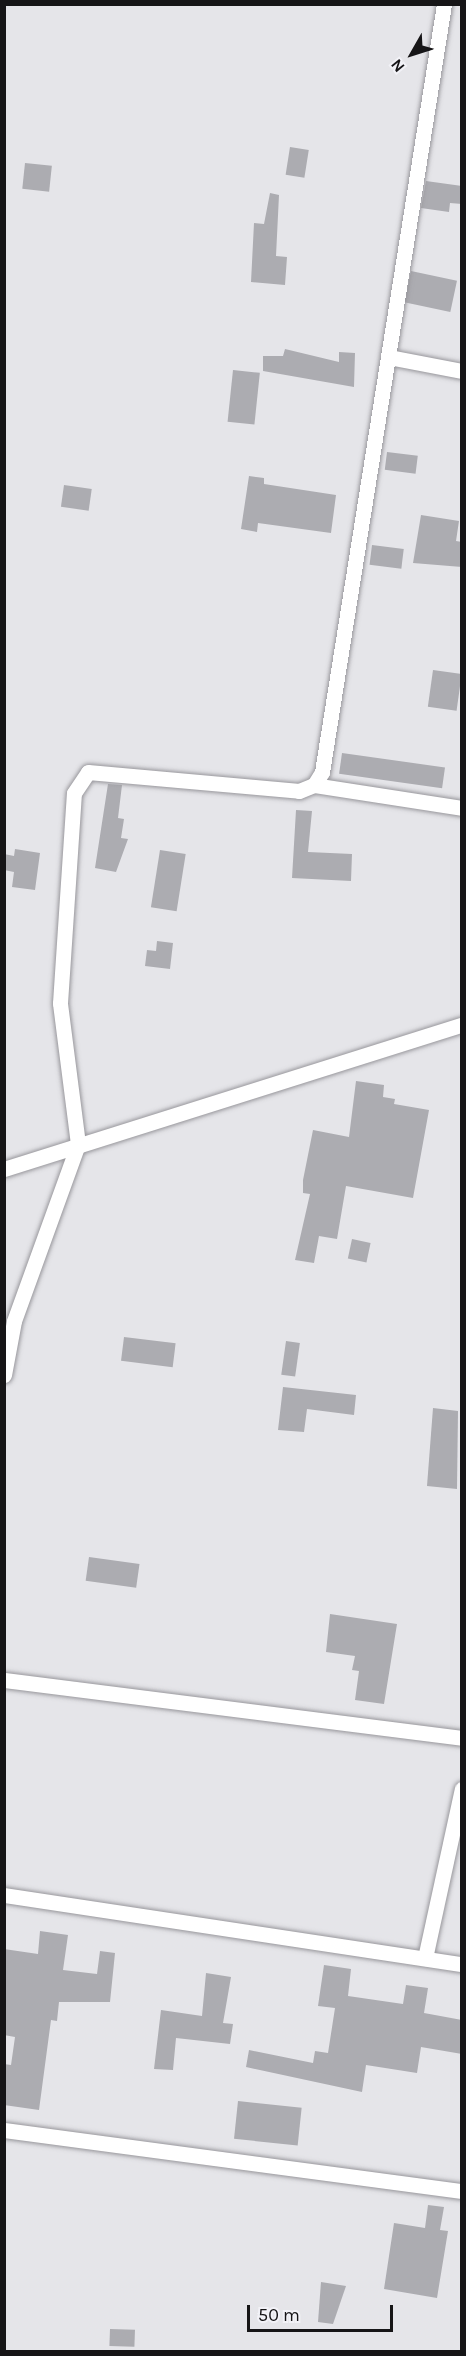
<!DOCTYPE html>
<style>
body{margin:0}
#map{position:relative;width:466px;height:2356px;overflow:hidden;background:#e5e5e9;font-family:Karla,sans-serif}
div>[style]{position:absolute}
.building>*{inset:0;background:#acacb1;transform-origin:0 0}
.roads{filter:drop-shadow(0 0 2px #98979c) drop-shadow(0 0 2px #98979c)}
.street>*{height:15px;margin:-7.5px;padding:0 7.5px;transform-origin:7.5px;border-radius:7.5px;background:#fff}
span{translate:-50% -50%;white-space:nowrap;text-align:center;line-height:1.15;-webkit-text-stroke:5px #f2f2f7;paint-order:stroke}
.frame{position:absolute;inset:0;border:6px solid #161517;pointer-events:none}
.north{position:absolute;left:382px;top:24px;width:60px;height:60px;-webkit-text-stroke:4px #f2f2f7;paint-order:stroke;rotate:231deg;font-size:16px;font-weight:700;line-height:24px;text-align:center;color:#161517}
.north::after{content:'';display:block;margin:auto;width:21px;height:27px;background:#161517;clip-path:polygon(50% 0,100% 100%,50% 72%,0 100%)}
.scale{position:absolute;left:247px;top:2305px;width:146px;height:27px;box-sizing:border-box;border:3px solid #161517;border-top:0;padding-left:8px;font-size:18px;line-height:21px;white-space:nowrap;color:#161517;-webkit-text-stroke:4px #f2f2f7;paint-order:stroke}
</style>
<div id="map">
<div class="building">
<div style="left:290px;top:147px;width:19px;height:28px;rotate:9deg"></div>
<div style="left:25px;top:163px;width:27px;height:26px;rotate:6deg"></div>
<div style="clip-path:polygon(426px 181px,462px 186px,462px 204px,450px 203px,449px 212px,421px 208px)"></div>
<div style="clip-path:polygon(270px 193px,279px 195px,276px 256px,287px 257px,285px 285px,251px 282px,254px 223px,264px 224px)"></div>
<div style="left:411px;top:271px;width:47px;height:32px;rotate:12deg"></div>
<div style="clip-path:polygon(285px 349px,339px 362px,339px 352px,355px 353px,354px 387px,263px 371px,263px 356px,283px 356px)"></div>
<div style="left:233px;top:370px;width:27px;height:52px;rotate:6deg"></div>
<div style="left:387px;top:452px;width:31px;height:18px;rotate:7deg"></div>
<div style="clip-path:polygon(249px 476px,264px 478px,264px 484px,336px 495px,331px 533px,258px 523px,257px 532px,241px 529px)"></div>
<div style="left:64px;top:485px;width:28px;height:22px;rotate:8deg"></div>
<div style="clip-path:polygon(421px 515px,459px 521px,456px 541px,462px 542px,462px 567px,413px 563px)"></div>
<div style="left:372px;top:545px;width:32px;height:20px;rotate:7deg"></div>
<div style="left:433px;top:670px;width:29px;height:37px;rotate:8deg"></div>
<div style="left:342px;top:753px;width:104px;height:21px;rotate:8deg"></div>
<div style="clip-path:polygon(108px 784px,122px 785px,118px 818px,124px 819px,121px 838px,128px 839px,116px 872px,95px 868px)"></div>
<div style="clip-path:polygon(296px 810px,312px 811px,308px 852px,352px 854px,351px 881px,292px 878px)"></div>
<div style="clip-path:polygon(15px 849px,40px 853px,35px 890px,12px 887px,14px 872px,4px 870px,4px 854px,14px 856px)"></div>
<div style="left:160px;top:850px;width:26px;height:58px;rotate:9deg"></div>
<div style="clip-path:polygon(157px 941px,173px 943px,170px 969px,145px 966px,147px 950px,156px 951px)"></div>
<div style="clip-path:polygon(356px 1081px,384px 1085px,383px 1097px,395px 1099px,394px 1104px,429px 1110px,413px 1198px,346px 1186px,337px 1239px,319px 1236px,314px 1263px,295px 1260px,310px 1194px,303px 1193px,303px 1180px,313px 1130px,349px 1137px)"></div>
<div style="left:352px;top:1239px;width:19px;height:20px;rotate:12deg"></div>
<div style="left:124px;top:1337px;width:52px;height:24px;rotate:7deg"></div>
<div style="left:286px;top:1341px;width:14px;height:34px;rotate:8deg"></div>
<div style="clip-path:polygon(283px 1387px,356px 1395px,354px 1415px,307px 1409px,304px 1432px,278px 1430px)"></div>
<div style="clip-path:polygon(433px 1408px,458px 1411px,457px 1489px,427px 1486px)"></div>
<div style="left:89px;top:1557px;width:51px;height:24px;rotate:8deg"></div>
<div style="clip-path:polygon(330px 1614px,397px 1624px,384px 1704px,355px 1700px,359px 1671px,352px 1670px,355px 1656px,326px 1652px)"></div>
<div style="clip-path:polygon(40px 1931px,68px 1935px,63px 1970px,97px 1974px,100px 1951px,115px 1953px,110px 2002px,59px 2002px,57px 2021px,51px 2020px,39px 2110px,4px 2105px,4px 2064px,11px 2065px,15px 2037px,4px 2035px,4px 1949px,38px 1954px)"></div>
<div style="clip-path:polygon(324px 1965px,351px 1969px,348px 1996px,403px 2004px,406px 1985px,428px 1988px,424px 2013px,462px 2020px,462px 2054px,421px 2047px,417px 2073px,366px 2065px,362px 2092px,246px 2067px,249px 2050px,313px 2063px,315px 2051px,328px 2053px,335px 2008px,318px 2006px)"></div>
<div style="clip-path:polygon(206px 1973px,231px 1977px,223px 2023px,233px 2024px,230px 2044px,176px 2038px,173px 2070px,154px 2069px,161px 2010px,202px 2016px)"></div>
<div style="left:238px;top:2101px;width:64px;height:38px;rotate:6deg"></div>
<div style="clip-path:polygon(428px 2205px,444px 2207px,440px 2230px,448px 2231px,437px 2298px,384px 2289px,394px 2223px,425px 2228px)"></div>
<div style="clip-path:polygon(321px 2282px,346px 2286px,333px 2324px,318px 2322px)"></div>
<div style="left:110px;top:2329px;width:25px;height:17px;rotate:2deg"></div>
</div>
<div class="roads">
<div class="street">
<div style="left:389px;top:357px;width:74px;rotate:10.9deg"></div>
<div style="left:314px;top:785px;width:150px;rotate:8.8deg"></div>
<div style="left:4px;top:1169px;width:480px;rotate:-17.5deg"></div>
<div style="left:4px;top:1375px;width:55px;rotate:-79.5deg"></div>
<div style="left:14px;top:1321px;width:188px;rotate:-70.1deg"></div>
<div style="left:78px;top:1144px;width:142px;rotate:-97.3deg"></div>
<div style="left:60px;top:1003px;width:210px;rotate:-86.2deg"></div>
<div style="left:74px;top:793px;width:25px;rotate:-56deg"></div>
<div style="left:88px;top:772px;width:212px;rotate:5.1deg"></div>
<div style="left:299px;top:791px;width:16px;rotate:-22deg"></div>
<div style="left:314px;top:785px;width:15px;rotate:-58deg"></div>
<div style="left:322px;top:772px;width:778px;rotate:-80.97deg"></div>
<div style="left:4px;top:1680px;width:462px;rotate:7.2deg"></div>
<div style="left:4px;top:1895px;width:463px;rotate:8.6deg"></div>
<div style="left:425px;top:1958px;width:173px;rotate:-77.7deg"></div>
<div style="left:4px;top:2130px;width:462px;rotate:7.6deg"></div>
</div>
</div>
<div class="frame"></div>
<div class="north">N</div>
<div class="scale">50 m</div>
</div>
